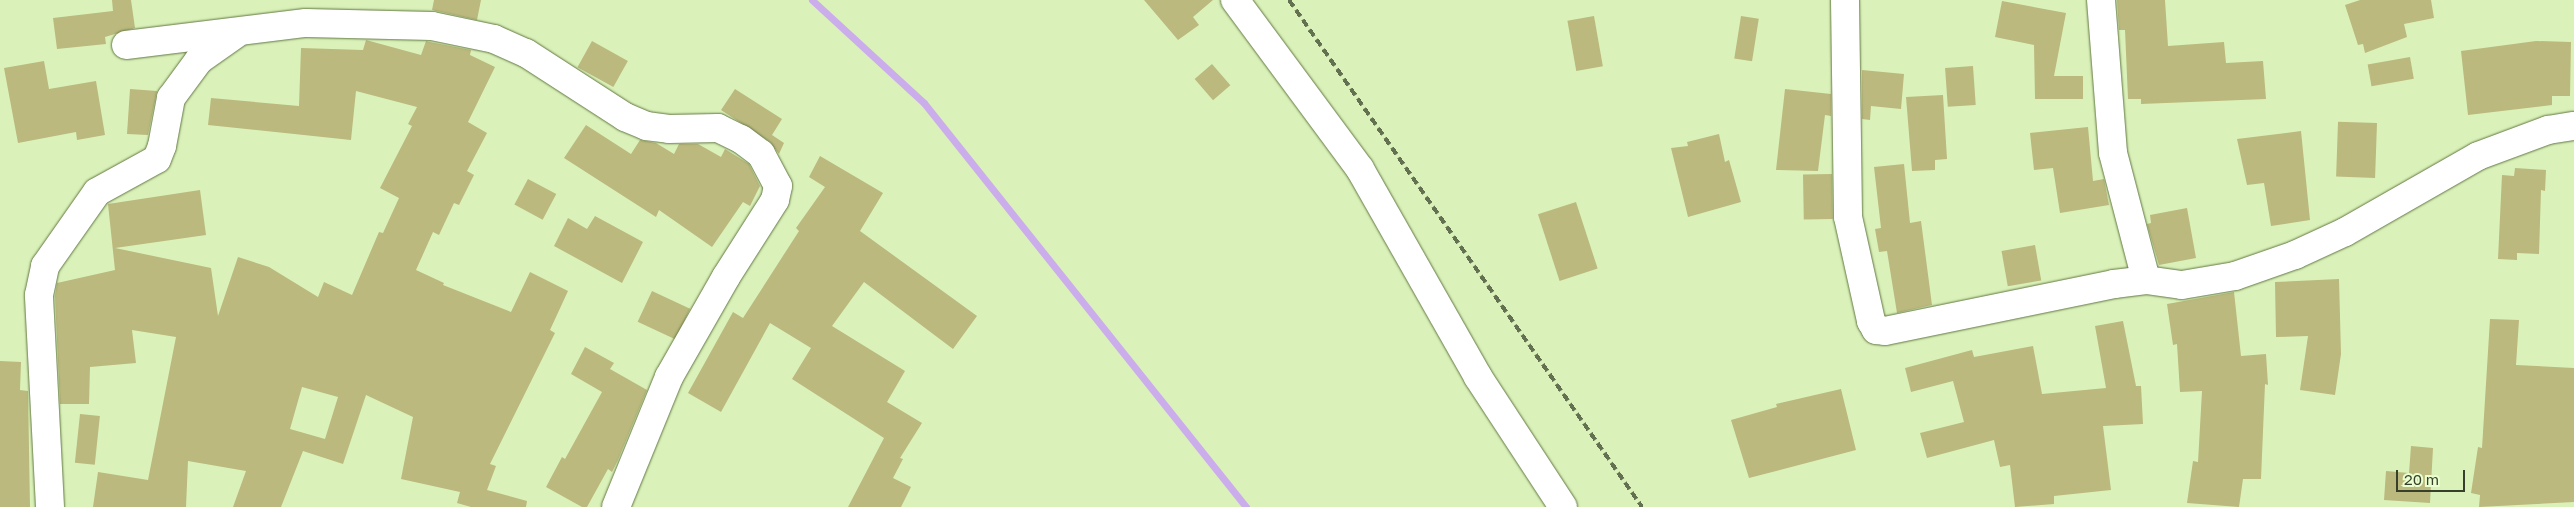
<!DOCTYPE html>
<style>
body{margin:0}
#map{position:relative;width:2574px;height:507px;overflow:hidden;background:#daf2b9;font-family:"Golos Text",sans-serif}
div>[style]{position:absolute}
.stream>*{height:7px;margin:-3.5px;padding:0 3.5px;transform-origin:3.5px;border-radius:3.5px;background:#ccadec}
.building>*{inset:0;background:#bbb97d;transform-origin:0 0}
.roads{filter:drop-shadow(0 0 1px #627743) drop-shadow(0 0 1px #627743)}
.street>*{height:28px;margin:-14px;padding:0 14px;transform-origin:14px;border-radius:14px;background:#fff}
.rail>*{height:4px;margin-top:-2px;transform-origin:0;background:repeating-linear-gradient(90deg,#647151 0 8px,transparent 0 12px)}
span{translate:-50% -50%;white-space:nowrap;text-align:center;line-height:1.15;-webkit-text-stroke:4px #eafed0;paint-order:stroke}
.scale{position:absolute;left:2396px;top:470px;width:69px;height:22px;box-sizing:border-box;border:2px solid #37402a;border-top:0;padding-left:6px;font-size:15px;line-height:18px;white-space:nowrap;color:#37402a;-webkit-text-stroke:4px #eafed0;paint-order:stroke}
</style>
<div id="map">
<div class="stream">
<div style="left:812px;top:0;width:152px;rotate:42.6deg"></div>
<div style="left:924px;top:103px;width:517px;rotate:51.44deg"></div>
</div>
<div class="building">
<div style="clip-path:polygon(112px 0,131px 0,135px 28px,105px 37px,106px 44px,57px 49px,53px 18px,113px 11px)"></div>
<div style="clip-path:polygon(434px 0,481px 0,477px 20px,432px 10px)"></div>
<div style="clip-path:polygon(1144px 0,1213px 0,1193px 17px,1199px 25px,1178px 40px)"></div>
<div style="clip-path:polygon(2117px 0,2165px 0,2168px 46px,2224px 42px,2226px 63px,2263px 61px,2266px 99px,2141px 104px,2141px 99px,2128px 99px,2125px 30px,2119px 30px)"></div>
<div style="clip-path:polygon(2360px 0,2431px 0,2434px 18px,2404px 24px,2407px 37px,2365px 53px,2363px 44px,2358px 45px,2345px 5px)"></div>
<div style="clip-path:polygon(2002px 1px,2066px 13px,2054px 76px,2083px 76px,2083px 99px,2035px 99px,2034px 45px,1995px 37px)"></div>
<div style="left:1594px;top:16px;width:51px;height:27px;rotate:80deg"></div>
<div style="left:1741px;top:16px;width:18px;height:43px;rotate:9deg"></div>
<div style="clip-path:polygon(evenodd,366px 40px,421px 55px,426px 41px,430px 42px,471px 50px,470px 55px,495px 67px,468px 122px,487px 133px,467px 171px,474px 175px,459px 205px,454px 203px,439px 235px,433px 232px,416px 270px,444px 283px,443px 285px,511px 312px,530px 272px,568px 291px,550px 330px,555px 333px,490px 464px,496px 466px,487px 490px,527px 501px,526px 507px,471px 507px,457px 503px,460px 492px,401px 479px,413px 417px,366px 395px,343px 464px,303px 451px,281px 507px,233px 507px,246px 471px,188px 461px,186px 507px,93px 507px,98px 472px,148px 480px,176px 337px,132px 330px,136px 363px,90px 367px,89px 404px,60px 404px,55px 296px,57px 283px,115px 270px,108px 204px,200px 190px,206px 235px,115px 248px,211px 268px,218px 316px,238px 257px,269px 267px,318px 297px,324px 282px,352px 295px,379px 232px,383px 233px,399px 198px,380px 188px,412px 126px,408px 124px,417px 107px,356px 91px,351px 140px,208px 125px,211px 98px,299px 106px,301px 48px,363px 50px,366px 40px,302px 387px,338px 397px,325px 439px,290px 429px,302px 387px)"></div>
<div style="left:592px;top:41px;width:41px;height:30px;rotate:29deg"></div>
<div style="clip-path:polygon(2536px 41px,2571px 42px,2570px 96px,2552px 96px,2552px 105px,2468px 115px,2461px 51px)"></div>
<div style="left:2410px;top:57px;width:22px;height:43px;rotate:80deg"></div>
<div style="clip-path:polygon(44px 61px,49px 89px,96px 81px,105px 135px,77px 140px,76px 132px,18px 143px,4px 68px)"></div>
<div style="left:1212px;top:64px;width:28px;height:23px;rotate:49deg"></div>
<div style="left:1973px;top:66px;width:39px;height:28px;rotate:86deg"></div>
<div style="clip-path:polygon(1862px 70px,1904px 74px,1901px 109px,1871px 106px,1870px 120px,1862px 119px)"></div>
<div style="clip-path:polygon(130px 89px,157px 91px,148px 135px,127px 134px)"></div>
<div style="clip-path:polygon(735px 89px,782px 119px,772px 135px,784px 143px,779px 154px,770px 142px,721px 110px)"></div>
<div style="clip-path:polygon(1785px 89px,1831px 94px,1831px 116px,1825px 115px,1818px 171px,1776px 170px)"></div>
<div style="clip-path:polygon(1943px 95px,1947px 159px,1935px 160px,1935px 170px,1912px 171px,1906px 97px)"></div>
<div style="left:2377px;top:123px;width:55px;height:39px;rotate:92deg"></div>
<div style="clip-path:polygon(586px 125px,631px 154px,640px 140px,656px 143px,674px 154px,679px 144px,698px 144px,721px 157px,725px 149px,749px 164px,760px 186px,750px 206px,743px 202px,712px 247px,659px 210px,656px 217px,564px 158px)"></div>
<div style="clip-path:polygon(2088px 127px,2093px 181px,2104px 179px,2109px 205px,2060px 213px,2053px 168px,2034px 170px,2030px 133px)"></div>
<div style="clip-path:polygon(2301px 131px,2310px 220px,2271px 226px,2264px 183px,2247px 185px,2237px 139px)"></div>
<div style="clip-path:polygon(1719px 134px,1725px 162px,1729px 160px,1741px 202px,1688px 217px,1671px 148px,1688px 146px,1687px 142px)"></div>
<div style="clip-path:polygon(820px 156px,883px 193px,860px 231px,977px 316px,953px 349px,864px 282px,832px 326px,905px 371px,887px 402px,922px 423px,900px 458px,903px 459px,893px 478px,911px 487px,901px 507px,848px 507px,884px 438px,792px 379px,811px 348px,770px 323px,721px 412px,688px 393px,733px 312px,743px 318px,799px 231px,796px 228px,825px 187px,809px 177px)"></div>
<div style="clip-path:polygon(1904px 164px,1910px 223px,1921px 221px,1932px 305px,1897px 313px,1887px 251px,1879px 252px,1875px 229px,1881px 228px,1874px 167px)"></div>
<div style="clip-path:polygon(2515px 168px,2546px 170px,2545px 191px,2541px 190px,2539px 254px,2517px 253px,2517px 260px,2498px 259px,2502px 175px,2514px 176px)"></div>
<div style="left:1832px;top:174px;width:45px;height:29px;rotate:89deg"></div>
<div style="left:528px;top:179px;width:32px;height:29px;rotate:28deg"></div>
<div style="left:1576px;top:202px;width:70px;height:40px;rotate:72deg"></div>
<div style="clip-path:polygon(2187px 208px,2196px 258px,2159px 265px,2147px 224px,2151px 223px,2150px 215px)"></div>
<div style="clip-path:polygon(595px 216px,643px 242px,622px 283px,554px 246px,568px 218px,587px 229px)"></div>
<div style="left:2035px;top:245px;width:36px;height:34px;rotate:80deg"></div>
<div style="clip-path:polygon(2339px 279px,2341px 354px,2335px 395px,2300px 390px,2308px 336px,2276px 337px,2275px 282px)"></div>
<div style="left:652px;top:291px;width:42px;height:34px;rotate:25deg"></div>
<div style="clip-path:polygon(2234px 292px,2241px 356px,2266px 354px,2268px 385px,2265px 384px,2261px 479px,2243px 479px,2239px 507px,2187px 503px,2193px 461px,2198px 462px,2202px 391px,2180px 392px,2177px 344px,2173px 345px,2167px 304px)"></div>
<div style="clip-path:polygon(2490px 319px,2519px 320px,2516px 365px,2574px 368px,2574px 502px,2479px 507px,2480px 495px,2471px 493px,2478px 447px,2482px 448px)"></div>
<div style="clip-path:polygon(2123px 321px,2136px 386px,2141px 386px,2143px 424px,2103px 426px,2111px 490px,2054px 496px,2054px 504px,2015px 507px,2010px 465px,2000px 467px,1994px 440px,1927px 458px,1920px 433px,1964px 422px,1953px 381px,1911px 392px,1905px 368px,1972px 350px,1974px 357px,2033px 346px,2042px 394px,2106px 388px,2095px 326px)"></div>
<div style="clip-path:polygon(585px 347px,614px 363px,610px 369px,647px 390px,618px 460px,612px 472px,608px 469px,587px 507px,582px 507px,546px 487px,562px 457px,565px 459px,602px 392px,571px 374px)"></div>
<div style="clip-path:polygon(0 361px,21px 362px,20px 390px,28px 391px,30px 507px,0 507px)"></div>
<div style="clip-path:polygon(1841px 389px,1856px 450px,1749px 478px,1731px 420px,1777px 407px,1776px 404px)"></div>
<div style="left:80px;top:414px;width:20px;height:49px;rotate:6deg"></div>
<div style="clip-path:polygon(2411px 446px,2433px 448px,2430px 503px,2384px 500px,2386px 471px,2409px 473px)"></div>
</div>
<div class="roads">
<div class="street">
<div style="left:1235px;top:0;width:210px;rotate:53.5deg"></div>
<div style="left:1360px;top:169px;width:239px;rotate:60.4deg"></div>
<div style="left:1478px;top:377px;width:155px;rotate:56.8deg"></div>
<div style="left:1845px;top:0;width:217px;rotate:89.2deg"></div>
<div style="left:1848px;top:217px;width:107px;rotate:77.5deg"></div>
<div style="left:1871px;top:321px;width:10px;rotate:61deg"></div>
<div style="left:1876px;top:330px;width:9px;rotate:6deg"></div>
<div style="left:1885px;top:331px;width:234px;rotate:-11.6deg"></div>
<div style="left:2114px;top:284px;width:32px;rotate:-7deg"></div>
<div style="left:2146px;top:280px;width:36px;rotate:8deg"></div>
<div style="left:2182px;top:285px;width:54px;rotate:-9.6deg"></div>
<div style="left:2235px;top:276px;width:64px;rotate:-19.3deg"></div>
<div style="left:2295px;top:255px;width:55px;rotate:-24.7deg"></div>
<div style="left:2345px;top:232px;width:153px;rotate:-29.7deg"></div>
<div style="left:2478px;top:156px;width:75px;rotate:-20.4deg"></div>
<div style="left:2548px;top:130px;width:26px;rotate:-9deg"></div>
<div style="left:2101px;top:0;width:153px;rotate:85.5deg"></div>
<div style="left:2113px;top:153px;width:131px;rotate:75.4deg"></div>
<div style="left:126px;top:45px;width:181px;rotate:-7deg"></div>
<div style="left:306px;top:23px;width:126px;rotate:1.4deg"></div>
<div style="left:432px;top:26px;width:63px;rotate:11.8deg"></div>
<div style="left:494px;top:39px;width:35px;rotate:24deg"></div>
<div style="left:526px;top:53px;width:118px;rotate:32.9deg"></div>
<div style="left:625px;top:117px;width:23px;rotate:23deg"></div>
<div style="left:646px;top:126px;width:23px;rotate:7deg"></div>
<div style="left:669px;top:129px;width:49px;rotate:-1.2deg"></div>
<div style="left:718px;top:128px;width:25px;rotate:26deg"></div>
<div style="left:741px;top:139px;width:25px;rotate:37deg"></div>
<div style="left:761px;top:154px;width:36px;rotate:62deg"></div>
<div style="left:778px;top:186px;width:14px;rotate:102deg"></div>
<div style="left:775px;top:200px;width:91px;rotate:122.5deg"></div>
<div style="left:726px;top:277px;width:115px;rotate:119.7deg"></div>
<div style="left:669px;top:377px;width:140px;rotate:112.2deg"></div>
<div style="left:50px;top:507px;width:212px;rotate:-93deg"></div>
<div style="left:39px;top:295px;width:30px;rotate:-78deg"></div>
<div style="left:45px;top:266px;width:90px;rotate:-54.9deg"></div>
<div style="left:97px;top:192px;width:68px;rotate:-28.8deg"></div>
<div style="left:157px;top:159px;width:14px;rotate:-69deg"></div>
<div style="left:162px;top:146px;width:49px;rotate:-79.4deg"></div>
<div style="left:171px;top:98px;width:47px;rotate:-53.6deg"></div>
<div style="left:199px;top:60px;width:45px;rotate:-35.1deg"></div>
</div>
</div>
<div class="rail">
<div style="left:1289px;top:0;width:618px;rotate:55.15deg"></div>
</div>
<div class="scale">20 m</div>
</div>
